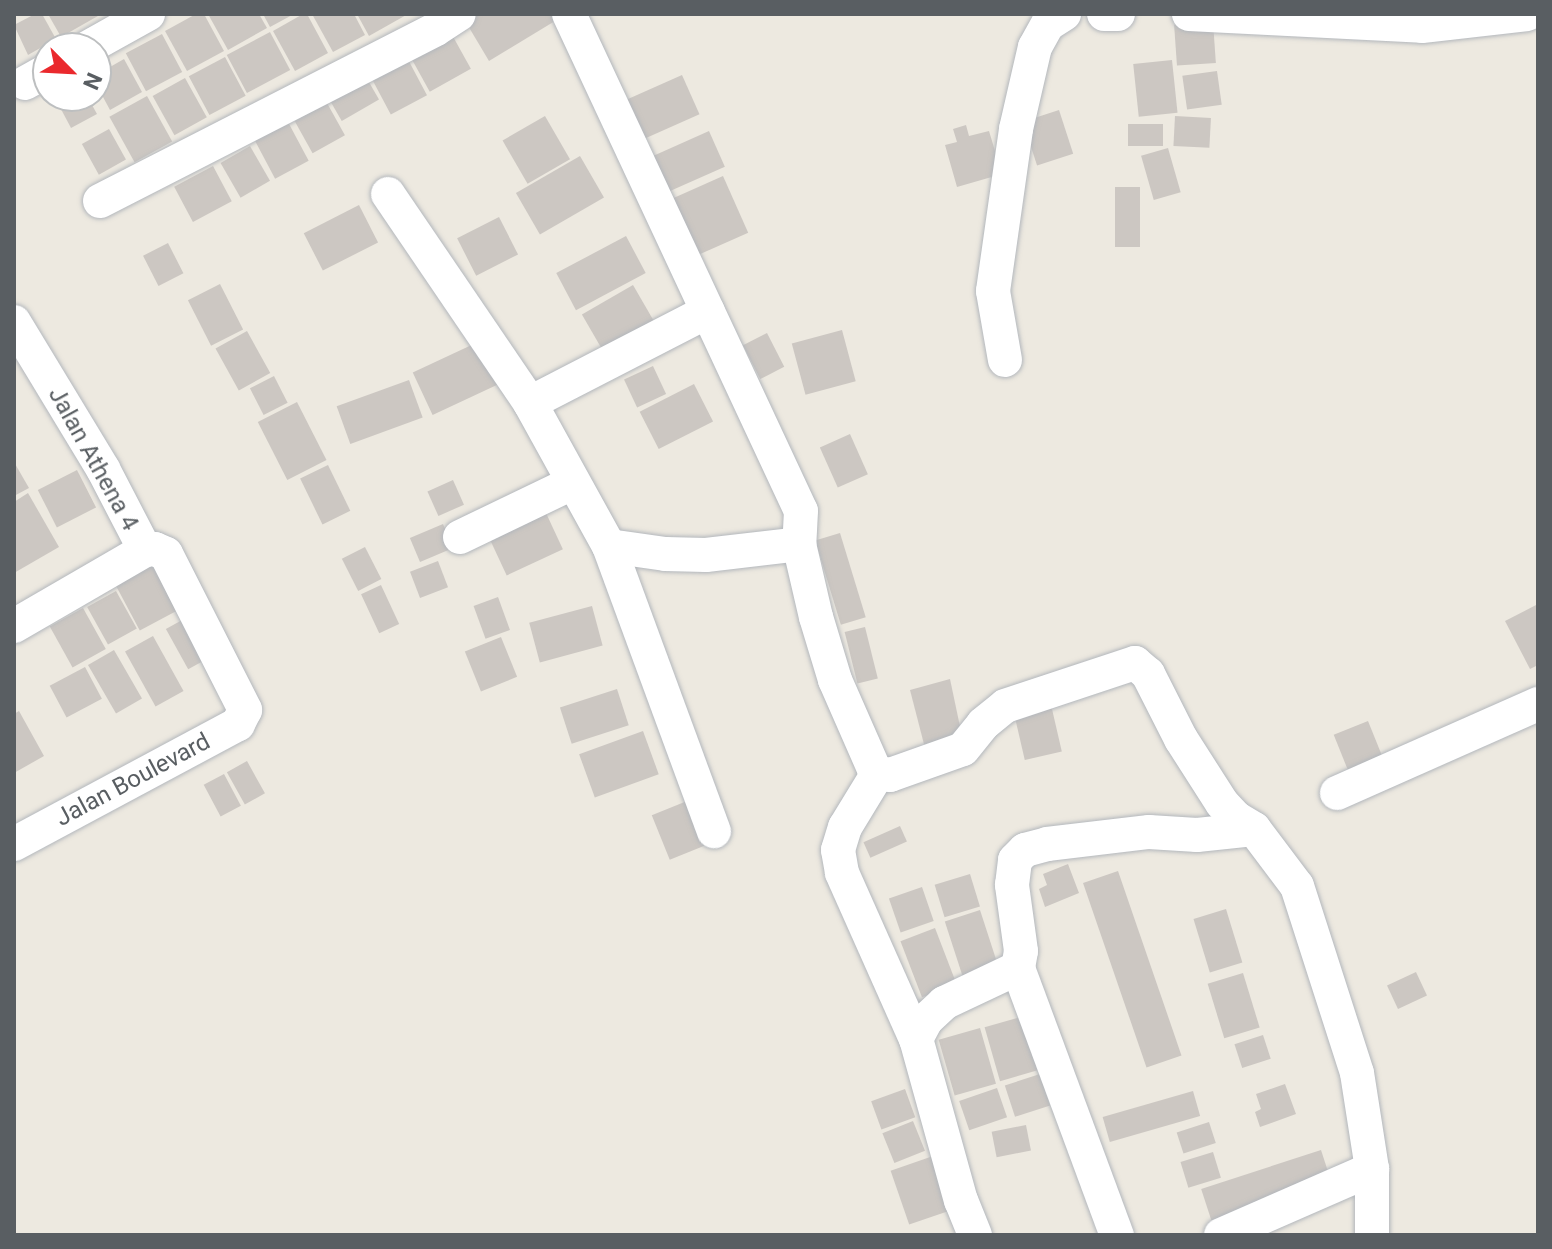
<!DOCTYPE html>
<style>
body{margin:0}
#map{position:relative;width:1552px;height:1249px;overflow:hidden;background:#ede9e0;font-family:Roboto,sans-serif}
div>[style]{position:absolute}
.building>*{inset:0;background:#ccc7c2;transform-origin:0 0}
.roads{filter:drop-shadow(0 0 2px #b3b7bc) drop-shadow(0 0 2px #b3b7bc)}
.street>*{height:34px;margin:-17px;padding:0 17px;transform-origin:17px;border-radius:17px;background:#fff}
span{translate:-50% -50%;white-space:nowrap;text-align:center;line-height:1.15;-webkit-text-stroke:6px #fff;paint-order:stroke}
.street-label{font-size:24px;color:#595e62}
.frame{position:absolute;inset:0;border:16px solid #595e62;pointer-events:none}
.north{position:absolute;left:32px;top:32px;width:80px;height:80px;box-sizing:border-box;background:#fff;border:2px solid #bdbfc0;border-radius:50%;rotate:114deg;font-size:22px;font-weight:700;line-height:32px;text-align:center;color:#595e62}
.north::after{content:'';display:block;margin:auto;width:28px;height:36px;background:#ea292d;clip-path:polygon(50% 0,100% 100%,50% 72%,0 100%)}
</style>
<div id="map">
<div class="building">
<div style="clip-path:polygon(35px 14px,42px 14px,56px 39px,28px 55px,14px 25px)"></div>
<div style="clip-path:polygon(48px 14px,97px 14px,98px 16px,61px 37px)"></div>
<div style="clip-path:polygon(196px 14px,204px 14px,224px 51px,187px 71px,165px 31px)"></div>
<div style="clip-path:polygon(208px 14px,259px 14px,267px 28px,228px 50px)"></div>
<div style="clip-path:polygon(263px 14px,294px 14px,270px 27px)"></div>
<div style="clip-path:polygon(303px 14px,307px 14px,328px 53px,295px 71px,273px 31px)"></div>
<div style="clip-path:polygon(312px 14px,354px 14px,365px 35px,333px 52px)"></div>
<div style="clip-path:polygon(357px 14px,408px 14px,369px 36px)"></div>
<div style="clip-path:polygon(473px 14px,551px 14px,555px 21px,489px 61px,464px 19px)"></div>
<div style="left:1213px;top:22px;width:41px;height:39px;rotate:86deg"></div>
<div style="left:270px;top:32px;width:43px;height:49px;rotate:62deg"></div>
<div style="left:451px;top:33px;width:41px;height:47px;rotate:61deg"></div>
<div style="left:162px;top:34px;width:43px;height:41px;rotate:62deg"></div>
<div style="left:404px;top:52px;width:49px;height:41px;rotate:62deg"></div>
<div style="left:225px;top:57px;width:44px;height:41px;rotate:62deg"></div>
<div style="clip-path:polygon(124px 59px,142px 92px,110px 110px,96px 84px,96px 75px)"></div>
<div style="left:1172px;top:60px;width:53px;height:39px;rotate:84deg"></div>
<div style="left:362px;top:70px;width:34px;height:43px;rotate:60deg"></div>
<div style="left:1217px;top:71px;width:34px;height:35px;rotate:82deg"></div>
<div style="left:682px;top:75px;width:43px;height:64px;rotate:66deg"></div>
<div style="left:185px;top:78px;width:45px;height:37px;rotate:61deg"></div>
<div style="clip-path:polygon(54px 96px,87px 96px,97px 114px,71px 128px)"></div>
<div style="left:147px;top:96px;width:52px;height:43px;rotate:61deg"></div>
<div style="left:327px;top:103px;width:37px;height:37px;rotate:61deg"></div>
<div style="left:1059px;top:110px;width:46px;height:38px;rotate:72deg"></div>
<div style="left:545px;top:116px;width:50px;height:49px;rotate:60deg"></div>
<div style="left:1175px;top:116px;width:36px;height:30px;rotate:3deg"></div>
<div style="left:288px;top:122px;width:44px;height:38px;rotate:62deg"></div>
<div style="left:1128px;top:124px;width:35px;height:22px"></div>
<div style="clip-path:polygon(966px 125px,969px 136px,989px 131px,1002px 174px,957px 187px,945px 145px,957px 142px,953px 129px)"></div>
<div style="left:109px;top:129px;width:35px;height:31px;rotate:61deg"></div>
<div style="left:709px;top:131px;width:39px;height:68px;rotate:66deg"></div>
<div style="left:250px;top:146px;width:40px;height:34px;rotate:60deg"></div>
<div style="left:1168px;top:148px;width:46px;height:28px;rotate:74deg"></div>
<div style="left:580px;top:156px;width:48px;height:74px;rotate:60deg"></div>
<div style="left:213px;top:166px;width:40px;height:44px;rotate:62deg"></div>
<div style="left:723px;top:176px;width:62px;height:59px;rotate:66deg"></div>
<div style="left:1115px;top:187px;width:25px;height:60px"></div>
<div style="left:359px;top:205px;width:42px;height:62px;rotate:63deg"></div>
<div style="left:499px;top:217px;width:42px;height:47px;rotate:63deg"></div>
<div style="left:626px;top:236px;width:42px;height:79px;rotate:62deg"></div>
<div style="left:168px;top:243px;width:34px;height:28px;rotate:63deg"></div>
<div style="left:220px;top:284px;width:51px;height:36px;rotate:63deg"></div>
<div style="left:633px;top:285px;width:44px;height:59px;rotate:60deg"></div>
<div style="left:842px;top:330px;width:53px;height:52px;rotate:75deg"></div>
<div style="left:247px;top:331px;width:48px;height:36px;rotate:61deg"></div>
<div style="left:767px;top:333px;width:38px;height:27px;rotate:63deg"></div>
<div style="left:478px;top:342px;width:47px;height:72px;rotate:65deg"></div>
<div style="left:653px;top:366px;width:31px;height:32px;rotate:65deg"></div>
<div style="left:274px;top:376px;width:30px;height:27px;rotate:63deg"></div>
<div style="left:409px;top:380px;width:40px;height:77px;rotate:70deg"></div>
<div style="left:694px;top:384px;width:42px;height:61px;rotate:63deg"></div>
<div style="left:297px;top:402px;width:65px;height:44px;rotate:63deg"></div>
<div style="left:850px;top:434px;width:44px;height:33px;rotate:66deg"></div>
<div style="clip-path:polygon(14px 462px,29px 488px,14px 496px)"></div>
<div style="left:328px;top:465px;width:51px;height:31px;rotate:64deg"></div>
<div style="left:77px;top:470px;width:42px;height:44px;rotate:63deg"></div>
<div style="left:453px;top:480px;width:27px;height:28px;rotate:66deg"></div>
<div style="clip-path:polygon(28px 493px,59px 547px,14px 573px,14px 502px)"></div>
<div style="left:546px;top:513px;width:40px;height:62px;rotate:65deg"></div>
<div style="left:443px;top:524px;width:26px;height:36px;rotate:67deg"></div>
<div style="left:840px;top:533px;width:88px;height:26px;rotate:73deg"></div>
<div style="left:365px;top:547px;width:36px;height:26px;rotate:63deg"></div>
<div style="left:159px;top:558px;width:55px;height:51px;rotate:62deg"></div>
<div style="left:438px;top:561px;width:28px;height:30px;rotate:69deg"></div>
<div style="left:381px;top:585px;width:43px;height:22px;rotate:65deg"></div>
<div style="left:116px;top:591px;width:43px;height:33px;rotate:61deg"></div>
<div style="left:498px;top:597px;width:35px;height:26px;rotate:70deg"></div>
<div style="clip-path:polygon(1538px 604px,1538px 665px,1530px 669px,1505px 621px)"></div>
<div style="left:592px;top:606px;width:41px;height:65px;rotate:75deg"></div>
<div style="left:83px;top:608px;width:47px;height:38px;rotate:61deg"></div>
<div style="left:193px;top:614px;width:46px;height:31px;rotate:61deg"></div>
<div style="left:865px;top:627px;width:53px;height:21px;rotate:76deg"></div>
<div style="left:153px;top:636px;width:63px;height:32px;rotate:61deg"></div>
<div style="left:501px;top:637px;width:43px;height:39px;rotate:68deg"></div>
<div style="left:114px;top:650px;width:56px;height:30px;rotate:60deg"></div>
<div style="left:85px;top:667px;width:36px;height:40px;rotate:62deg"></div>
<div style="clip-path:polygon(950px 679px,962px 736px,926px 752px,910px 690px)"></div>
<div style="left:617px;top:689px;width:38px;height:60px;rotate:72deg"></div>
<div style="left:1049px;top:696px;width:57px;height:38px;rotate:77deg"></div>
<div style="clip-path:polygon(19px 711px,44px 756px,14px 773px,14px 714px)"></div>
<div style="left:1368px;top:721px;width:53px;height:37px;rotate:68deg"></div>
<div style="left:643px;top:731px;width:46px;height:68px;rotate:70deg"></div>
<div style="left:247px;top:761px;width:37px;height:23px;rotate:61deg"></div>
<div style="left:224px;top:774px;width:36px;height:23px;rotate:62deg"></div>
<div style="left:687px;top:801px;width:48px;height:38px;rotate:68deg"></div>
<div style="left:900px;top:826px;width:17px;height:40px;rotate:66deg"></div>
<div style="clip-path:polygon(1068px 864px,1079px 893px,1045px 907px,1039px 889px,1047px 885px,1043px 874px)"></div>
<div style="left:1118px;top:871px;width:195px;height:37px;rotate:71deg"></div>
<div style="left:970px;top:874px;width:34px;height:37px;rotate:73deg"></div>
<div style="left:922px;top:887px;width:36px;height:35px;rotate:71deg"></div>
<div style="left:1226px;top:909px;width:56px;height:34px;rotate:73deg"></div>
<div style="left:980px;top:910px;width:60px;height:37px;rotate:72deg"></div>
<div style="left:935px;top:928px;width:60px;height:37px;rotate:69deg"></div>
<div style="left:1416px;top:972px;width:26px;height:32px;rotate:65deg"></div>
<div style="left:1243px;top:973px;width:57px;height:37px;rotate:73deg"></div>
<div style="left:1024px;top:1016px;width:56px;height:41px;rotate:74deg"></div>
<div style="left:980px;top:1028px;width:58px;height:43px;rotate:74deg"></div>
<div style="left:1263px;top:1035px;width:25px;height:30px;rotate:72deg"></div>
<div style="left:1040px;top:1074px;width:33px;height:37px;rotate:72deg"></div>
<div style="clip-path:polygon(1285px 1084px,1296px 1114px,1260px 1127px,1255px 1112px,1261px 1109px,1256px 1094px)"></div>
<div style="left:997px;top:1088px;width:31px;height:40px;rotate:71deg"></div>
<div style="left:905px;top:1089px;width:30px;height:36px;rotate:70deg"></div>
<div style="left:1193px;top:1091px;width:26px;height:94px;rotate:74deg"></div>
<div style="left:913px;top:1121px;width:32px;height:33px;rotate:68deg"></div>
<div style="left:1209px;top:1122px;width:22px;height:34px;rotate:72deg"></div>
<div style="left:1026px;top:1125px;width:26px;height:35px;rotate:79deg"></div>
<div style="left:1321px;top:1150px;width:35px;height:126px;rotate:72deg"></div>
<div style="left:1213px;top:1152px;width:27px;height:34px;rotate:73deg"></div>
<div style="left:936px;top:1155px;width:57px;height:48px;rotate:71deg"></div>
</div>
<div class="roads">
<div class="street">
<div style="left:569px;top:14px;width:548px;rotate:64.98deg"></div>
<div style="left:801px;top:511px;width:33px;rotate:93deg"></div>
<div style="left:799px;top:544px;width:75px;rotate:76.9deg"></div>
<div style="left:816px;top:617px;width:66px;rotate:73.2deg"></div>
<div style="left:835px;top:680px;width:97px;rotate:66.3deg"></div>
<div style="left:874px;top:769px;width:6px;rotate:45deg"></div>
<div style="left:878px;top:773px;width:12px;rotate:9deg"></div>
<div style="left:890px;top:775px;width:77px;rotate:-19.6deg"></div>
<div style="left:963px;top:749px;width:32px;rotate:-51deg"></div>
<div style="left:983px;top:724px;width:28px;rotate:-39deg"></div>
<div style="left:1005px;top:706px;width:137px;rotate:-18.3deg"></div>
<div style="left:1135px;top:663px;width:17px;rotate:40deg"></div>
<div style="left:1148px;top:674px;width:73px;rotate:63.1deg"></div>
<div style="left:1181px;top:739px;width:76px;rotate:57.4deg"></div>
<div style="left:1222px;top:803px;width:21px;rotate:47deg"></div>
<div style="left:1236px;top:818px;width:21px;rotate:31deg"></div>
<div style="left:1254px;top:829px;width:71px;rotate:53deg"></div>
<div style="left:1297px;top:886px;width:196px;rotate:72.2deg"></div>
<div style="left:1357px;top:1073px;width:97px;rotate:81.1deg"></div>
<div style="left:1372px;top:1169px;width:66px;rotate:90deg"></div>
<div style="left:1104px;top:14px;width:14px"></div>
<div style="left:1189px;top:14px;width:233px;rotate:2.9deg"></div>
<div style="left:1422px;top:26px;width:106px;rotate:-6.5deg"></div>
<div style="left:87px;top:48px;width:70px;rotate:-29.1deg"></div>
<div style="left:25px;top:83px;width:26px;rotate:-29deg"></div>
<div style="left:388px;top:194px;width:253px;rotate:55.8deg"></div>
<div style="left:530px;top:403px;width:163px;rotate:61.1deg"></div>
<div style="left:609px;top:546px;width:304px;rotate:69.8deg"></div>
<div style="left:100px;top:201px;width:377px;rotate:-27.1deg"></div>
<div style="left:436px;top:29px;width:27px;rotate:-33deg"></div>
<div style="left:14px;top:322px;width:172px;rotate:58.8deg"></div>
<div style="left:103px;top:469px;width:91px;rotate:62.6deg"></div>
<div style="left:145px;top:550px;width:10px;rotate:-6deg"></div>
<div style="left:155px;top:549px;width:12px;rotate:24deg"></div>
<div style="left:166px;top:554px;width:175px;rotate:63.1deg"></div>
<div style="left:245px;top:710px;width:16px;rotate:117deg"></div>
<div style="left:238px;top:724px;width:254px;rotate:151.8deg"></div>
<div style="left:1005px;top:360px;width:70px;rotate:-99.9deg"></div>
<div style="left:993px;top:291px;width:164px;rotate:-81.9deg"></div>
<div style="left:1016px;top:129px;width:84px;rotate:-77deg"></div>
<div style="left:1035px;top:47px;width:26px;rotate:-61deg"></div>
<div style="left:1048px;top:24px;width:19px;rotate:-32deg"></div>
<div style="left:530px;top:403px;width:200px;rotate:-27.3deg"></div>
<div style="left:460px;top:537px;width:124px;rotate:-25.7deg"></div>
<div style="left:609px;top:546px;width:57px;rotate:8.1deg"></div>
<div style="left:665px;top:554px;width:41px;rotate:1.4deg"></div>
<div style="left:706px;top:555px;width:94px;rotate:-6.7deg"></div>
<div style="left:14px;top:626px;width:151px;rotate:-30.1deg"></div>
<div style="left:878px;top:773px;width:63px;rotate:121.4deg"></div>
<div style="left:845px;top:827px;width:24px;rotate:107deg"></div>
<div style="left:838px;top:850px;width:23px;rotate:80deg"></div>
<div style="left:842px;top:873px;width:182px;rotate:66deg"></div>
<div style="left:1337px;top:793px;width:220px;rotate:-23.9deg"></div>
<div style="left:1018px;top:968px;width:285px;rotate:69.7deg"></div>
<div style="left:975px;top:1235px;width:37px;rotate:-112deg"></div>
<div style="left:961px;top:1201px;width:168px;rotate:-105.5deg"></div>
<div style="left:916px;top:1039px;width:21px;rotate:-62deg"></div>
<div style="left:926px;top:1020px;width:25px;rotate:-43deg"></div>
<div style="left:944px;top:1003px;width:82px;rotate:-25.3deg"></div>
<div style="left:1018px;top:968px;width:17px;rotate:-80deg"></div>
<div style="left:1021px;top:951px;width:67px;rotate:-97.8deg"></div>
<div style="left:1012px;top:885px;width:25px;rotate:-83deg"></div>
<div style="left:1015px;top:860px;width:14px;rotate:-45deg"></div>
<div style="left:1025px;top:850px;width:23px;rotate:-15deg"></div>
<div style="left:1047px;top:844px;width:103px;rotate:-6.7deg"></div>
<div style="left:1149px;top:832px;width:48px;rotate:3.6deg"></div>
<div style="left:1197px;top:835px;width:57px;rotate:-6deg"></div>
<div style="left:1221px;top:1235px;width:165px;rotate:-23.6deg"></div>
</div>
</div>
<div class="street-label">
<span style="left:93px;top:459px;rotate:61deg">Jalan Athena 4</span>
<span style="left:133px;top:780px;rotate:-28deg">Jalan Boulevard</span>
</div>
<div class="frame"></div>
<div class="north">N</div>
</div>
